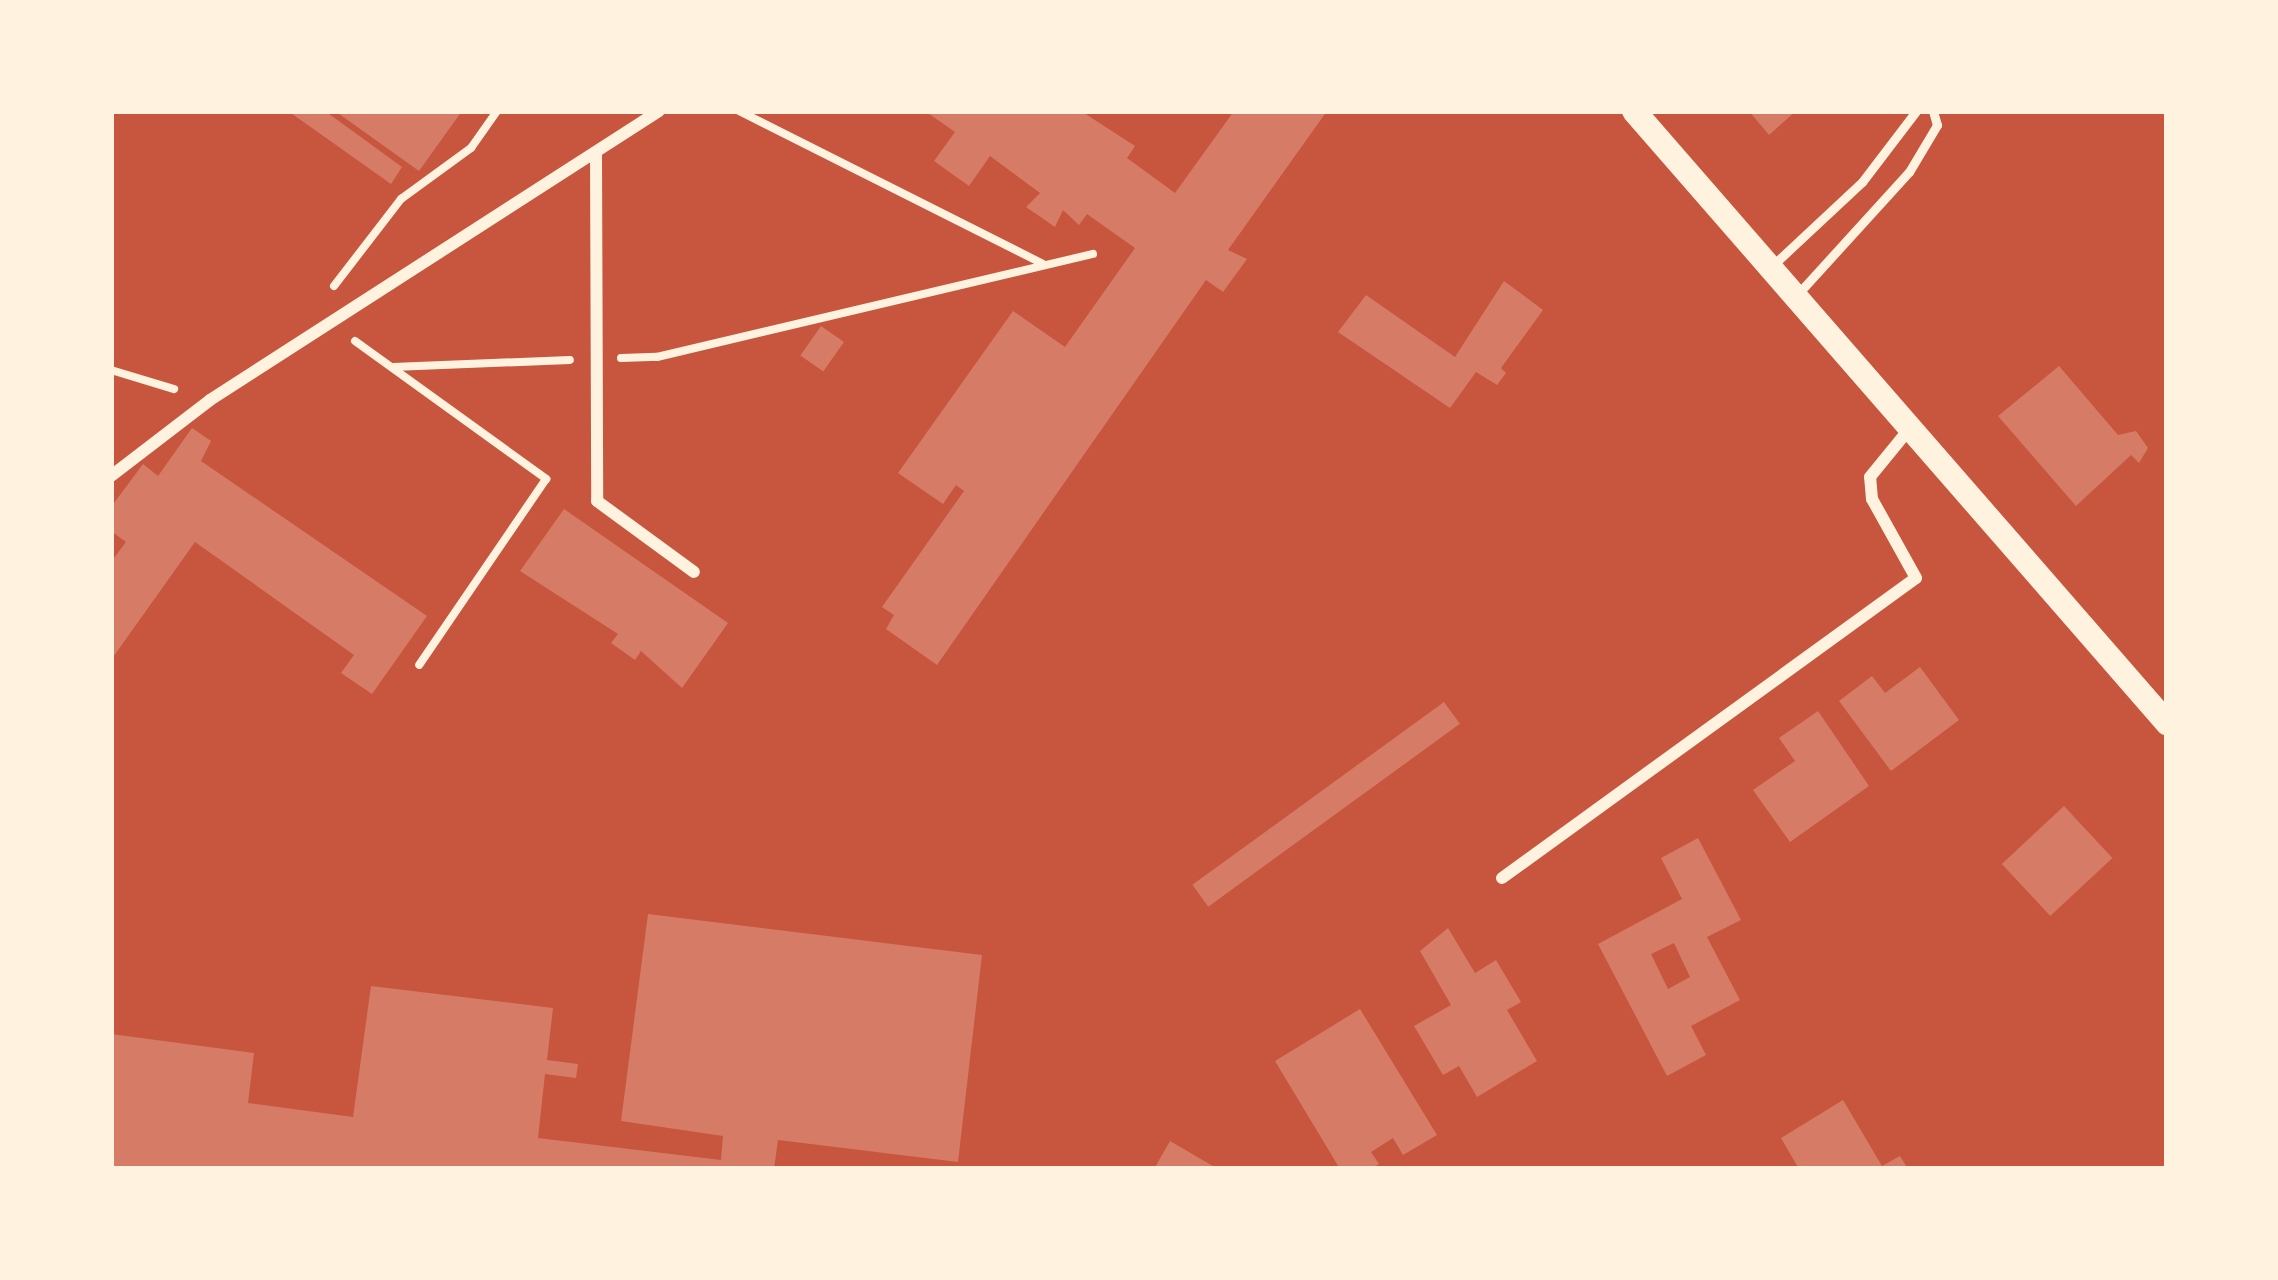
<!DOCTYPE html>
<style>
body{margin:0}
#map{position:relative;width:2278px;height:1280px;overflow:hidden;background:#c8553d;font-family:"Playfair Display",serif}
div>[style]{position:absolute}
.building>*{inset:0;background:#d67c66;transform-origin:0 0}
.path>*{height:8px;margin:-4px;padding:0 4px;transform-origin:4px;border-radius:4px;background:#fff3e0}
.service>*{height:9px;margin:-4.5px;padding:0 4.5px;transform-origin:4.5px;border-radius:4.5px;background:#fff3e0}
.minor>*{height:12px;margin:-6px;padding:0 6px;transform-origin:6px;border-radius:6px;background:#fff3e0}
.secondary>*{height:24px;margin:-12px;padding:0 12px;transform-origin:12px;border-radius:12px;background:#fff3e0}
span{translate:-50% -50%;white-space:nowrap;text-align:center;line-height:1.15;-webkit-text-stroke:12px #fff3e0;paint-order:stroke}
.frame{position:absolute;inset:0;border:114px solid #fff3e0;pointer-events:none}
</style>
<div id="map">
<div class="building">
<div style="clip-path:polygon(288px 111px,325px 111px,402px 167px,391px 184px)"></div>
<div style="clip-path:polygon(335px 111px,462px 111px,419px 171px)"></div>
<div style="clip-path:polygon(925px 111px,1081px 111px,1135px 146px,1127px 158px,1175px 193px,1234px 111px,1327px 111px,1228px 250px,1247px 259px,1223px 292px,1206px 280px,937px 665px,886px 629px,894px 615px,882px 607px,964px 491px,956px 485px,943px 504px,898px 473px,1013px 311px,1065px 347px,1135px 248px,1087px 214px,1079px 225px,1063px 210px,1055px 227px,1026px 207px,1040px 193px,990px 156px,969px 186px,934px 161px,955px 132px)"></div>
<div style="clip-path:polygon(1749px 111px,1796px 111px,1769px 135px)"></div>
<div style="clip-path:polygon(1504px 281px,1543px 310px,1501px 368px,1506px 373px,1497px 385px,1476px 372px,1450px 408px,1338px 332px,1366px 295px,1455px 357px)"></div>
<div style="left:821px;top:326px;width:28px;height:36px;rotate:35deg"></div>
<div style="clip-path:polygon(2059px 366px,2118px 435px,2136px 431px,2148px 448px,2139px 463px,2131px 455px,2076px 506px,1998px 416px)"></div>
<div style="clip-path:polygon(192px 428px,211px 441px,201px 461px,427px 616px,372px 694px,341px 673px,354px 655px,195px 542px,111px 660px,111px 562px,126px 542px,111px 531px,111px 507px,143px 464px,158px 476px)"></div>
<div style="clip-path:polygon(564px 509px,728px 623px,682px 688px,641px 651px,635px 660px,611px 643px,618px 634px,520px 571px)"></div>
<div style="clip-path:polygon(1920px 667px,1959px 720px,1891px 771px,1839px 701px,1872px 676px,1885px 693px)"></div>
<div style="left:1444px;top:702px;width:27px;height:311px;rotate:54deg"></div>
<div style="clip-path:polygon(1818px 711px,1869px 786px,1790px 842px,1753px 790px,1795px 761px,1779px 738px)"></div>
<div style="left:2064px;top:806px;width:71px;height:85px;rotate:47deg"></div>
<div style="clip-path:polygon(evenodd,1698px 838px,1741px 920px,1707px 937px,1740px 1000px,1691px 1026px,1706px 1055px,1667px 1076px,1598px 944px,1682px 899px,1661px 858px,1698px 838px,1674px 943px,1690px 977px,1668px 989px,1651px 954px,1674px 943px)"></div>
<div style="clip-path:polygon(648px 914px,982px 955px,958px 1162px,778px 1140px,774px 1169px,111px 1169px,111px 1034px,254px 1053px,248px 1103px,353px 1117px,371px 986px,553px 1008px,547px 1060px,578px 1064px,576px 1078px,545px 1074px,538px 1138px,721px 1160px,723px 1136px,621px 1121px)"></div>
<div style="clip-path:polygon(1448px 928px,1475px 973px,1496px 960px,1521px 1002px,1507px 1010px,1537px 1061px,1477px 1097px,1459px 1066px,1443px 1075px,1414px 1026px,1451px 1005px,1420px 951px)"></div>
<div style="clip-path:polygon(1360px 1009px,1437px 1135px,1403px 1155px,1393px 1138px,1371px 1152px,1379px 1164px,1371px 1169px,1340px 1169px,1275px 1061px)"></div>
<div style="clip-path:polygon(1843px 1100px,1882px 1166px,1900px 1156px,1908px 1169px,1799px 1169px,1781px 1138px)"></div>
<div style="clip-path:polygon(1170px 1141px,1218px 1169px,1154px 1169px)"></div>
</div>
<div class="path">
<div style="left:739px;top:111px;width:340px;rotate:26.7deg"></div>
<div style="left:334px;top:286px;width:110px;rotate:-52.4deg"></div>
<div style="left:401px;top:199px;width:87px;rotate:-36.1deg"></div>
<div style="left:471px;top:148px;width:45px;rotate:-54.9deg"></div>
<div style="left:355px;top:341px;width:236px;rotate:35.8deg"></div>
<div style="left:546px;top:479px;width:225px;rotate:124.3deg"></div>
<div style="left:621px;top:358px;width:36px;rotate:-2deg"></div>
<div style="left:657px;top:357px;width:448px;rotate:-13.3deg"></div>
<div style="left:393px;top:367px;width:177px;rotate:-2.3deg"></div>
<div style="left:111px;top:370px;width:66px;rotate:16.8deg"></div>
</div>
<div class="service">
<div style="left:1773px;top:265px;width:122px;rotate:-43deg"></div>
<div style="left:1862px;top:182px;width:89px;rotate:-52.7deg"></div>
<div style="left:1796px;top:296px;width:168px;rotate:-47.7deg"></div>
<div style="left:1909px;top:172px;width:55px;rotate:-59.2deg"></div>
<div style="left:1937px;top:125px;width:15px;rotate:-106deg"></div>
</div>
<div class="minor">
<div style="left:596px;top:153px;width:348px;rotate:89.8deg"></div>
<div style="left:597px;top:501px;width:120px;rotate:36.2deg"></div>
<div style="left:111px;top:476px;width:125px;rotate:-37.5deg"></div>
<div style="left:210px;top:400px;width:534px;rotate:-32.77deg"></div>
<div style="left:1502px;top:878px;width:511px;rotate:-35.93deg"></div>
<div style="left:1916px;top:578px;width:90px;rotate:-119.1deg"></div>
<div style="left:1872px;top:499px;width:22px;rotate:-95deg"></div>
<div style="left:1870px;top:477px;width:63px;rotate:-50.8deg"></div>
</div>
<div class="secondary">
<div style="left:1634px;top:111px;width:812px;rotate:48.95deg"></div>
</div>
<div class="frame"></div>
</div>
